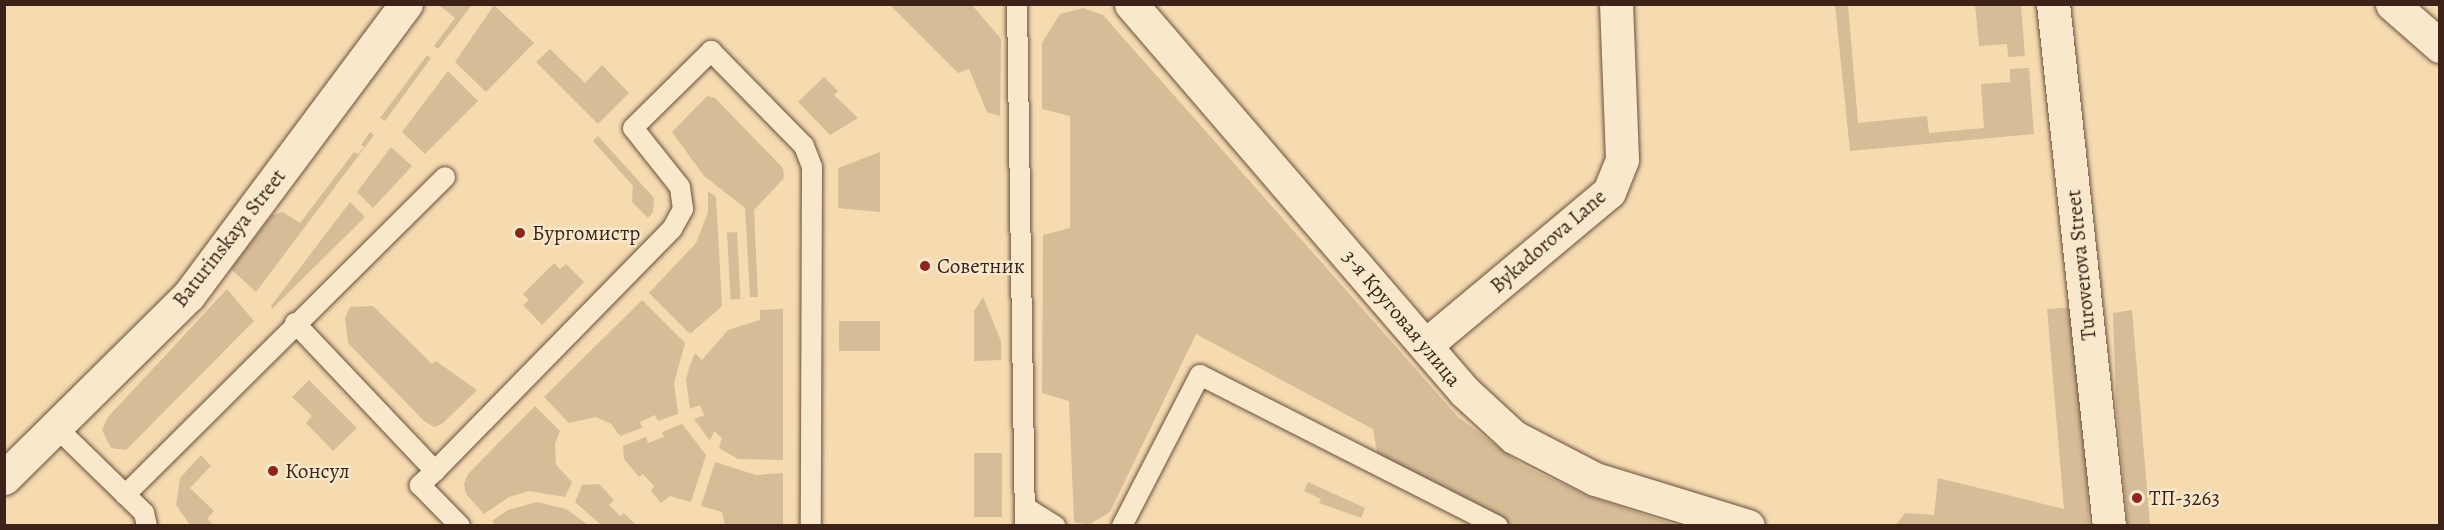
<!DOCTYPE html>
<meta charset="utf-8">
<style>
body{margin:0}
#map{position:relative;width:2444px;height:530px;overflow:hidden;background:#f6dbb1;font-family:Alegreya,serif}
div>[style]{position:absolute}
.green>*{inset:0;background:#d6bc97;transform-origin:0 0}
.roads{filter:drop-shadow(0 0 2px #6a503e) drop-shadow(0 0 2px #6a503e)}
.service>*{height:20px;margin:-10px;padding:0 10px;transform-origin:10px;border-radius:10px;background:#f9e8cc}
.minor>*{height:33px;margin:-16.5px;padding:0 16.5px;transform-origin:16.5px;border-radius:16.5px;background:#f9e8cc}
.dots>*{width:16px;height:16px;translate:-50% -50%;box-sizing:border-box;border:3px solid #f9e8cc;border-radius:50%}
span{translate:-50% -50%;white-space:nowrap;text-align:center;line-height:1.15;-webkit-text-stroke:4.5px #f9e8cc;paint-order:stroke}
.poi-label{font-size:21px;color:#3c2218}
.left{translate:0 -50%;text-align:left}
.street-label{font-size:21px;color:#3c2218}
.frame{position:absolute;inset:0;border:6px solid #3c2218;pointer-events:none}
</style>
<div id="map">
<div class="green">
<div style="clip-path:polygon(439px 5px,472px 5px,438px 49px,434px 46px,455px 18px)"></div>
<div style="clip-path:polygon(494px 5px,534px 43px,486px 92px,455px 62px)"></div>
<div style="clip-path:polygon(890px 5px,972px 5px,1001px 39px,1000px 116px,987px 112px,969px 69px,958px 73px)"></div>
<div style="clip-path:polygon(1835px 5px,1848px 5px,1858px 123px,1927px 116px,1929px 133px,1984px 128px,1981px 84px,2010px 82px,2010px 69px,2029px 68px,2034px 134px,1850px 151px)"></div>
<div style="clip-path:polygon(1975px 5px,2021px 5px,2025px 56px,2008px 57px,2007px 44px,1979px 46px)"></div>
<div style="clip-path:polygon(1083px 8px,1103px 15px,1458px 417px,1522px 465px,1588px 496px,1676px 525px,1498px 525px,1380px 469px,1373px 429px,1196px 334px,1110px 512px,1089px 525px,1074px 522px,1069px 401px,1042px 393px,1043px 235px,1070px 228px,1070px 116px,1042px 109px,1042px 43px,1060px 14px)"></div>
<div style="clip-path:polygon(550px 49px,585px 83px,602px 65px,629px 93px,598px 124px,536px 62px)"></div>
<div style="clip-path:polygon(427px 55px,431px 58px,385px 121px,380px 118px)"></div>
<div style="clip-path:polygon(448px 71px,478px 101px,425px 154px,402px 132px)"></div>
<div style="clip-path:polygon(824px 77px,838px 91px,834px 95px,858px 118px,830px 135px,798px 102px)"></div>
<div style="clip-path:polygon(707px 96px,715px 98px,783px 168px,784px 178px,754px 210px,758px 297px,750px 297px,745px 208px,704px 176px,672px 132px)"></div>
<div style="clip-path:polygon(370px 132px,374px 135px,256px 292px,231px 269px,272px 215px,283px 212px,300px 223px,354px 152px,358px 154px,364px 147px,361px 145px)"></div>
<div style="clip-path:polygon(598px 136px,654px 198px,653px 212px,648px 218px,632px 202px,633px 186px,593px 141px)"></div>
<div style="clip-path:polygon(391px 147px,412px 166px,373px 208px,357px 192px)"></div>
<div style="clip-path:polygon(880px 152px,880px 212px,838px 208px,838px 168px)"></div>
<div style="clip-path:polygon(708px 191px,716px 197px,722px 306px,690px 334px,649px 293px,696px 243px,708px 212px)"></div>
<div style="clip-path:polygon(350px 202px,365px 217px,272px 309px,271px 306px)"></div>
<div style="left:737px;top:232px;width:67px;height:10px;rotate:87deg"></div>
<div style="clip-path:polygon(554px 263px,560px 269px,566px 264px,584px 282px,542px 325px,523px 305px,529px 300px,523px 294px)"></div>
<div style="clip-path:polygon(227px 289px,254px 321px,126px 450px,111px 448px,102px 430px,108px 417px)"></div>
<div style="clip-path:polygon(983px 297px,1001px 341px,1001px 360px,974px 361px,974px 311px)"></div>
<div style="clip-path:polygon(642px 300px,685px 343px,674px 383px,678px 414px,658px 421px,655px 415px,640px 422px,642px 428px,620px 436px,611px 424px,596px 417px,569px 423px,544px 397px)"></div>
<div style="clip-path:polygon(373px 306px,432px 364px,436px 361px,477px 390px,442px 424px,434px 427px,424px 421px,348px 343px,345px 318px,350px 307px)"></div>
<div style="clip-path:polygon(2079px 307px,2089px 525px,1895px 526px,1905px 513px,1934px 515px,1938px 478px,2064px 509px,2047px 309px)"></div>
<div style="clip-path:polygon(783px 309px,783px 460px,738px 459px,719px 448px,722px 438px,714px 431px,710px 441px,694px 419px,704px 415px,700px 405px,690px 409px,686px 380px,689px 368px,695px 353px,702px 360px,728px 330px,760px 320px,760px 310px)"></div>
<div style="clip-path:polygon(2132px 310px,2150px 525px,2128px 525px,2116px 403px,2113px 313px)"></div>
<div style="left:839px;top:321px;width:41px;height:30px"></div>
<div style="clip-path:polygon(309px 380px,357px 428px,333px 451px,306px 423px,312px 416px,292px 397px)"></div>
<div style="clip-path:polygon(535px 406px,560px 431px,555px 444px,556px 465px,572px 482px,565px 497px,529px 491px,509px 497px,484px 514px,466px 494px,464px 484px,468px 474px)"></div>
<div style="clip-path:polygon(682px 424px,706px 455px,691px 502px,670px 496px,661px 503px,651px 491px,654px 486px,643px 474px,639px 477px,624px 459px,623px 446px,646px 437px,648px 443px,664px 437px,662px 432px)"></div>
<div style="left:974px;top:453px;width:28px;height:64px"></div>
<div style="clip-path:polygon(201px 455px,211px 466px,190px 488px,214px 511px,207px 519px,214px 525px,190px 525px,176px 505px,180px 478px)"></div>
<div style="clip-path:polygon(715px 462px,756px 475px,783px 473px,783px 525px,725px 525px,722px 512px,701px 506px)"></div>
<div style="clip-path:polygon(1308px 482px,1365px 508px,1361px 518px,1319px 503px,1321px 499px,1304px 491px)"></div>
<div style="clip-path:polygon(599px 484px,614px 500px,609px 505px,620px 516px,624px 513px,636px 525px,601px 525px,575px 502px,582px 485px)"></div>
<div style="clip-path:polygon(537px 502px,566px 509px,588px 525px,496px 526px,492px 521px,508px 510px)"></div>
</div>
<div class="roads">
<div class="service">
<div style="left:1017px;top:4px;width:522px;rotate:89.12deg"></div>
<div style="left:295px;top:323px;width:204px;rotate:46.6deg"></div>
<div style="left:435px;top:471px;width:21px;rotate:137deg"></div>
<div style="left:420px;top:485px;width:57px;rotate:45.7deg"></div>
<div style="left:57px;top:428px;width:122px;rotate:44.3deg"></div>
<div style="left:144px;top:513px;width:13px;rotate:77deg"></div>
<div style="left:435px;top:471px;width:339px;rotate:-45.6deg"></div>
<div style="left:672px;top:229px;width:23px;rotate:-61deg"></div>
<div style="left:683px;top:209px;width:22px;rotate:-98deg"></div>
<div style="left:680px;top:187px;width:75px;rotate:-128.5deg"></div>
<div style="left:633px;top:128px;width:110px;rotate:-44.6deg"></div>
<div style="left:711px;top:51px;width:133px;rotate:45.6deg"></div>
<div style="left:804px;top:146px;width:22px;rotate:69deg"></div>
<div style="left:812px;top:167px;width:359px;rotate:90.2deg"></div>
<div style="left:125px;top:495px;width:451px;rotate:-44.8deg"></div>
<div style="left:1025px;top:507px;width:36px;rotate:32deg"></div>
<div style="left:1122px;top:526px;width:170px;rotate:-62.7deg"></div>
<div style="left:1200px;top:375px;width:334px;rotate:26.9deg"></div>
</div>
<div class="minor">
<div style="left:1131px;top:4px;width:511px;rotate:49.29deg"></div>
<div style="left:1464px;top:391px;width:68px;rotate:42.6deg"></div>
<div style="left:1514px;top:437px;width:91px;rotate:27.4deg"></div>
<div style="left:1595px;top:479px;width:160px;rotate:17.1deg"></div>
<div style="left:2053px;top:4px;width:525px;rotate:83.88deg"></div>
<div style="left:2392px;top:4px;width:64px;rotate:41.2deg"></div>
<div style="left:1427px;top:344px;width:237px;rotate:-39.9deg"></div>
<div style="left:1609px;top:192px;width:35px;rotate:-68deg"></div>
<div style="left:1622px;top:159px;width:155px;rotate:-92.2deg"></div>
<div style="left:4px;top:478px;width:260px;rotate:-44.7deg"></div>
<div style="left:189px;top:295px;width:363px;rotate:-53.3deg"></div>
</div>
</div>
<div class="dots">
<div style="left:520px;top:233px;background:#8f2418"></div>
<div style="left:925px;top:266px;background:#8f2418"></div>
<div style="left:273px;top:471px;background:#8f2418"></div>
<div style="left:2137px;top:498px;background:#8f2418"></div>
</div>
<div class="poi-label">
<span class="left" style="left:532px;top:233px">Бургомистр</span>
<span class="left" style="left:937px;top:266px">Советник</span>
<span class="left" style="left:285px;top:471px">Консул</span>
<span class="left" style="left:2149px;top:498px">ТП-3263</span>
</div>
<div class="street-label">
<span style="left:229px;top:238px;rotate:-52deg">Baturinskaya Street</span>
<span style="left:1548px;top:241px;rotate:-41deg">Bykadorova Lane</span>
<span style="left:2081px;top:265px;rotate:-96deg">Turoverova Street</span>
<span style="left:1402px;top:318px;rotate:50deg">3-я Круговая улица</span>
</div>
<div class="frame"></div>
</div>
